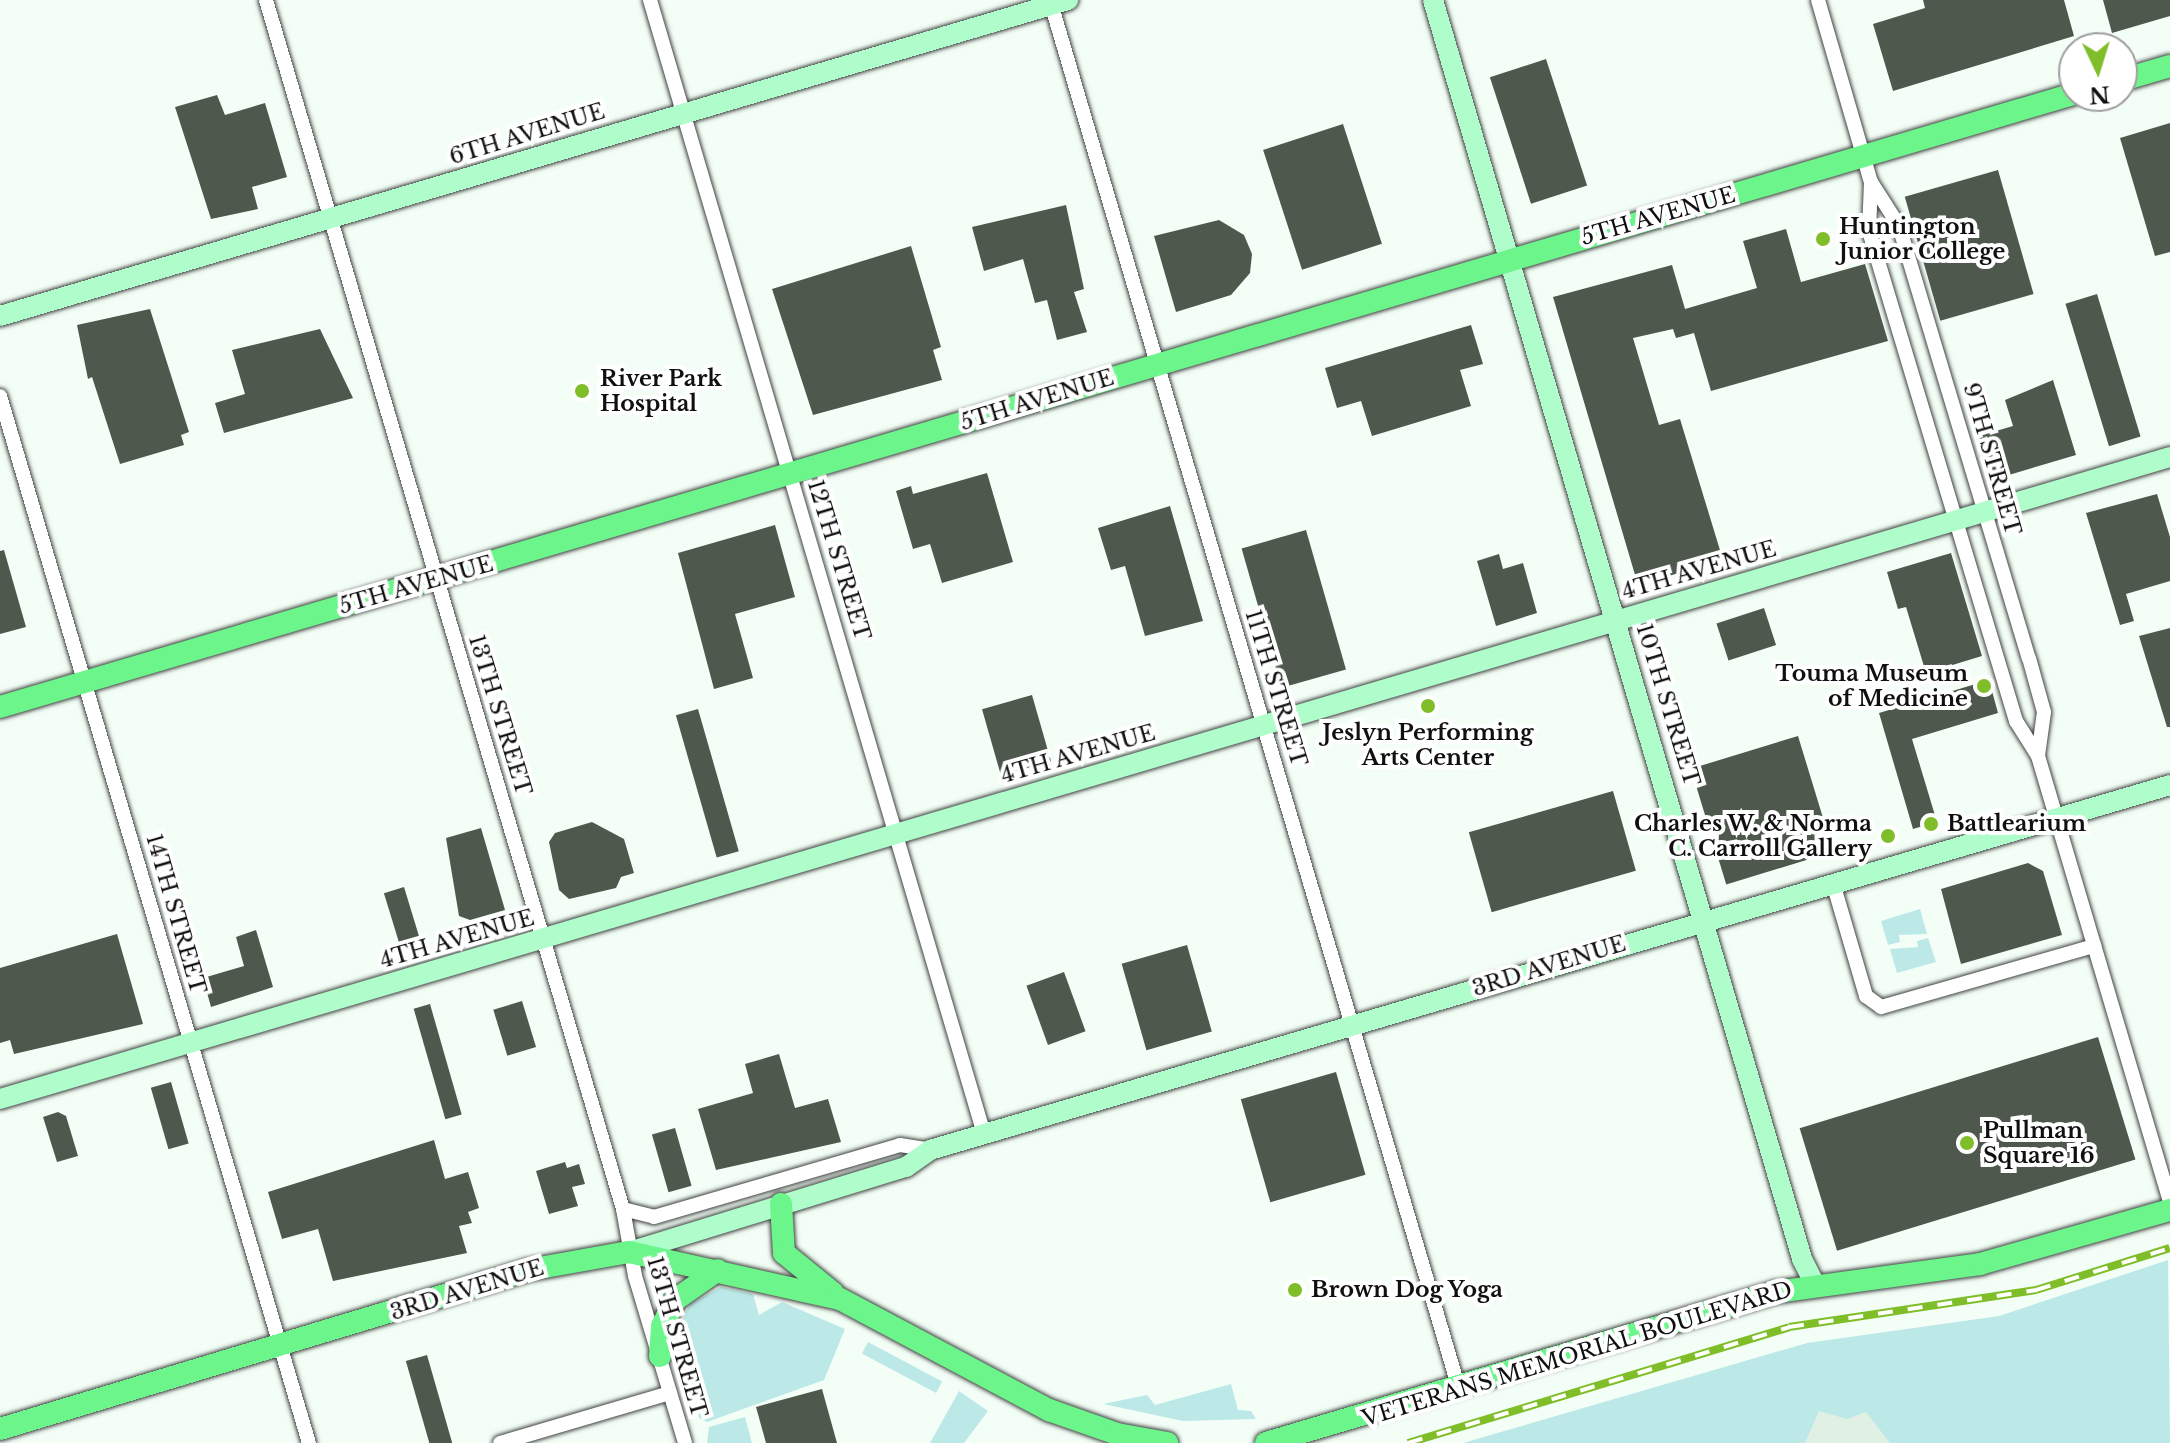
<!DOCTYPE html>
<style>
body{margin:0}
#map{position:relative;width:2170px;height:1443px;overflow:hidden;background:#f3fff6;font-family:"Libre Baskerville",serif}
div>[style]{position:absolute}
.green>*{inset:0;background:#bce9e7;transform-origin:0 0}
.plaza>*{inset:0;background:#e1f0e4}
.building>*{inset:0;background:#4e584c;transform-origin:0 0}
.roads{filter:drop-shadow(0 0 2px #434343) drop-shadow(0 0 2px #434343)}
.street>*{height:14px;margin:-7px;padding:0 7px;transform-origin:7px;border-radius:7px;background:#fff}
.secondary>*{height:20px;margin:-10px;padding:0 10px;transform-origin:10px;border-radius:10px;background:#affdcb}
.primary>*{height:22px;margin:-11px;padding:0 11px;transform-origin:11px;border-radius:11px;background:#6cf58b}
.rail>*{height:8px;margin-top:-4px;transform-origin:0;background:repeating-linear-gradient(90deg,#fff 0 15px,#80be29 0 30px);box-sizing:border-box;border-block:2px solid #80be29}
.dots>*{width:22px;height:22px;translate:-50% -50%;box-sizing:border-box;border:4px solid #fff;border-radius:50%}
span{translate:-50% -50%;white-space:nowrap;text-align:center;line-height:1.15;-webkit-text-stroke:8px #fff;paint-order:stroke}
.street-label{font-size:22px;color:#101010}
.poi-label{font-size:22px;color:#101010;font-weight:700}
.left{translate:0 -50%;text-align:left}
.right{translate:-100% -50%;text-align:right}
.north{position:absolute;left:2058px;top:32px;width:80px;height:80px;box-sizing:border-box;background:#fff;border:2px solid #9f9f9f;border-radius:50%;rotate:176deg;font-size:22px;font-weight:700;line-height:32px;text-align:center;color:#101010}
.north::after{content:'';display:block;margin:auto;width:28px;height:36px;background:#80be29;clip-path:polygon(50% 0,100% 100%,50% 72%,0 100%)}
</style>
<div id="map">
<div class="green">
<div style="clip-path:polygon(1920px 909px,1927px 934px,1899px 935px,1900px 942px,1888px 945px,1881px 921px)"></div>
<div style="clip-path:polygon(1928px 938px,1936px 962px,1897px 973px,1890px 949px,1918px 947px,1917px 941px)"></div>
<div style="clip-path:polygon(2168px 1260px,2170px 1443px,1463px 1443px,1807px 1343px,1999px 1316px)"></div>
<div style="clip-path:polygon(721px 1287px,753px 1294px,759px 1315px,782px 1302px,845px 1329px,824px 1380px,707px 1422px,699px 1418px,679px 1328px,690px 1304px)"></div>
<div style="left:868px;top:1342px;width:84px;height:13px;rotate:28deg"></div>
<div style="clip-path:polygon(1231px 1384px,1238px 1410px,1251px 1411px,1256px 1419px,1183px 1421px,1103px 1404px,1147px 1395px,1155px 1405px)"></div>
<div style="clip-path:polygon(959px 1391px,988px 1411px,964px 1443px,930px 1443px)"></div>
<div style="clip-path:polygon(745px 1417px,752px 1443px,707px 1443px,709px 1427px)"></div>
</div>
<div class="plaza">
<div style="clip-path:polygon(1819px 1411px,1847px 1419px,1866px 1412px,1890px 1443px,1805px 1443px)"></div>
</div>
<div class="building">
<div style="clip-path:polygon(1923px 0,2064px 0,2074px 36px,1893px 91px,1873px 24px,1925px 8px)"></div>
<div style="clip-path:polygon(2103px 0,2170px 0,2170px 16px,2112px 33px)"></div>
<div style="left:1546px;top:59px;width:133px;height:59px;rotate:72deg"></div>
<div style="clip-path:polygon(217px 95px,225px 115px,265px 103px,287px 177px,252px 187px,258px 209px,211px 219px,175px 107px)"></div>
<div style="clip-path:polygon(2170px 123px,2170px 252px,2155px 256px,2120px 138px)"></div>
<div style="left:1343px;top:124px;width:126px;height:84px;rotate:72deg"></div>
<div style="left:1998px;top:170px;width:129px;height:97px;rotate:74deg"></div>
<div style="clip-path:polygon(1066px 205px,1084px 289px,1074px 292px,1087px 332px,1057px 340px,1047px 300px,1035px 303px,1023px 259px,984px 271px,972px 227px)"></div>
<div style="clip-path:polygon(1219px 220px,1244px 235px,1252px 254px,1250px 273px,1231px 295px,1176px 312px,1154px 236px)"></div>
<div style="clip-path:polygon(1786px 229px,1801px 282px,1865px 264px,1888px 341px,1711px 391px,1694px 333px,1676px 338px,1673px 329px,1633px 338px,1659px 425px,1680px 419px,1723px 560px,1638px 585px,1553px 297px,1672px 265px,1685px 309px,1757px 288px,1743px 241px)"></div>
<div style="clip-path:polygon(911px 246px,941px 347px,933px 350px,942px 380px,813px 415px,772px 289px)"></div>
<div style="left:2097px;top:294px;width:149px;height:33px;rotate:73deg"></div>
<div style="clip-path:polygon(150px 309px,189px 432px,181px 435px,184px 445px,120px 464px,92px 377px,88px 379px,77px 325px)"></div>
<div style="clip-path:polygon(1471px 325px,1483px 364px,1460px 370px,1471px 406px,1372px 436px,1361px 401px,1337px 408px,1325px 368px)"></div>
<div style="clip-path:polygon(320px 329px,353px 398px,224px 433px,215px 403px,245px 394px,232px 350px)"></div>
<div style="clip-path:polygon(2053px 380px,2076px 455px,1992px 480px,1979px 436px,2013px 426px,2005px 400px)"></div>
<div style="clip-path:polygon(987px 473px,1013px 562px,942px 583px,930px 544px,913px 549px,896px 491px,911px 486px,913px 494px)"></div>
<div style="clip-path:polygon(2157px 494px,2170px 537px,2170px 581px,2126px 594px,2134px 621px,2120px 625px,2086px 513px)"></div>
<div style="clip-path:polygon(1170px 506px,1203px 621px,1145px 636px,1125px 566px,1111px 570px,1098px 528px)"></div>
<div style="clip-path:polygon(775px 525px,795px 597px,735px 614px,753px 678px,714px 689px,678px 553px)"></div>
<div style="left:1306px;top:530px;width:145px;height:67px;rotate:74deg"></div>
<div style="clip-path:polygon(4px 550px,26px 627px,0 634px,0 551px)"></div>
<div style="clip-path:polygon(1951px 553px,1982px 656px,1926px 673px,1906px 607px,1898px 609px,1887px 572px)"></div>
<div style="clip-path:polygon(1499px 554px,1503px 569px,1523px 563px,1537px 613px,1496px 626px,1477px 561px)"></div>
<div style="left:1764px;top:608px;width:39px;height:50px;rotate:72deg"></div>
<div style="clip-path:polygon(2170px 628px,2170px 727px,2167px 727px,2139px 636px)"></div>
<div style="clip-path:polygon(1989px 680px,1998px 713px,1912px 739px,1937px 822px,1913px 829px,1879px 713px)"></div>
<div style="left:1032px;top:695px;width:69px;height:52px;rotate:74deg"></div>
<div style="left:698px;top:709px;width:148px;height:23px;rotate:74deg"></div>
<div style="left:1798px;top:736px;width:121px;height:112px;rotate:73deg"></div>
<div style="left:1613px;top:791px;width:83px;height:150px;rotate:74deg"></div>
<div style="clip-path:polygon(592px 822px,624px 839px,634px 873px,621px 877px,616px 888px,569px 899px,559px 890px,549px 842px,555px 833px)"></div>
<div style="clip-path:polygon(481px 828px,505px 910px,470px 920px,459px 916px,446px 838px)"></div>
<div style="clip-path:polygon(2028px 863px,2043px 871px,2062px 935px,1961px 964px,1941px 889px)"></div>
<div style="left:404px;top:887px;width:59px;height:21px;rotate:73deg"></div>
<div style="clip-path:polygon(256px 930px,273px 987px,211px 1007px,203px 978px,244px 966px,236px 937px)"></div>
<div style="clip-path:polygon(117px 934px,143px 1024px,14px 1054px,10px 1040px,0 1043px,0 968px)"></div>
<div style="left:1187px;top:945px;width:90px;height:68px;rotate:74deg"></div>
<div style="left:1064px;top:972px;width:63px;height:40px;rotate:70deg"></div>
<div style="left:522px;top:1001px;width:48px;height:30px;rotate:73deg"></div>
<div style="left:430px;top:1004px;width:115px;height:17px;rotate:74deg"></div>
<div style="left:2098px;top:1037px;width:128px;height:312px;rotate:73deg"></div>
<div style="clip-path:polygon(779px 1054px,795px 1108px,828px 1099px,841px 1142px,716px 1170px,698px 1109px,753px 1093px,745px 1064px)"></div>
<div style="left:1336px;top:1072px;width:107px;height:99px;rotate:74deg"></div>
<div style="left:171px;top:1082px;width:64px;height:21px;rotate:74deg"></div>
<div style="clip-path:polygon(58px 1112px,66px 1116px,78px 1156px,57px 1162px,43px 1117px)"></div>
<div style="left:675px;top:1128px;width:60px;height:24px;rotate:74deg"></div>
<div style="clip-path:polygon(434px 1140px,445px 1179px,468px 1172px,479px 1208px,468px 1212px,472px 1223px,459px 1226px,467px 1253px,333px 1281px,318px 1229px,282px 1239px,268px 1192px)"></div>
<div style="clip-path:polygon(565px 1162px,567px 1168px,579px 1164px,585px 1184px,572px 1187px,578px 1206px,549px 1214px,536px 1171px)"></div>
<div style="left:427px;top:1355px;width:92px;height:22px;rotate:74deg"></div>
<div style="clip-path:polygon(822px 1389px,837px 1443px,766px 1443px,756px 1407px)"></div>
</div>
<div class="roads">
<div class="street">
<div style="left:266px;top:0;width:1261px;rotate:73.55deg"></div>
<div style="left:623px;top:1209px;width:68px;rotate:79.8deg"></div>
<div style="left:635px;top:1276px;width:174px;rotate:73.3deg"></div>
<div style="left:650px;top:0;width:1182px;rotate:73.59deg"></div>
<div style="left:1050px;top:0;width:1448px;rotate:73.59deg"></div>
<div style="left:1818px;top:0;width:190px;rotate:73.8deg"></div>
<div style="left:1871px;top:182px;width:49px;rotate:92.3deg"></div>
<div style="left:1869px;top:231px;width:512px;rotate:73.3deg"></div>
<div style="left:2016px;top:721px;width:41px;rotate:57.8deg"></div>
<div style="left:2038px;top:756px;width:466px;rotate:73.5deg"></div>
<div style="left:1871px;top:182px;width:52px;rotate:57.5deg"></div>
<div style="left:1899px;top:226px;width:451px;rotate:73.3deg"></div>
<div style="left:2029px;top:658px;width:56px;rotate:74.5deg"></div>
<div style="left:2044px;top:712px;width:44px;rotate:97.8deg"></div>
<div style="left:0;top:396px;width:1092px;rotate:73.56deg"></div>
<div style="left:1833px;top:883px;width:118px;rotate:73.7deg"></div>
<div style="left:1866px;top:996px;width:19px;rotate:36deg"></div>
<div style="left:1881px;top:1007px;width:222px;rotate:-16deg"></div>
<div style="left:623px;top:1209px;width:32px;rotate:14deg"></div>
<div style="left:654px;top:1217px;width:256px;rotate:-16.3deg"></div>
<div style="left:900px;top:1145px;width:30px;rotate:9deg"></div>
<div style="left:500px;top:1443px;width:177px;rotate:-16.4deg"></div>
</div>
<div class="secondary">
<div style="left:1433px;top:0;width:1312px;rotate:73.66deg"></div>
<div style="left:1802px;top:1259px;width:29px;rotate:63deg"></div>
<div style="left:0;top:316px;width:1114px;rotate:-16.48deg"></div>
<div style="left:0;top:1099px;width:2263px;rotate:-16.48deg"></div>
<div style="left:629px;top:1252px;width:290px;rotate:-17.1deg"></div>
<div style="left:906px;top:1167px;width:29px;rotate:-35deg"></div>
<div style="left:930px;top:1150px;width:1293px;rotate:-16.4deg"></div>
</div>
<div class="primary">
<div style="left:2122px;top:80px;width:50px;rotate:-16.3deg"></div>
<div style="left:0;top:707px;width:2163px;rotate:-16.47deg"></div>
<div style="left:781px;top:1204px;width:49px;rotate:86.5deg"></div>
<div style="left:784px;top:1253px;width:63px;rotate:39.2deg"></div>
<div style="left:660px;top:1356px;width:30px;rotate:-86deg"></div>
<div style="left:662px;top:1326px;width:29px;rotate:-63deg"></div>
<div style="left:675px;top:1300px;width:52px;rotate:-34.9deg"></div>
<div style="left:0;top:1429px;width:551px;rotate:-16.76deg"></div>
<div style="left:528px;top:1270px;width:103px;rotate:-10.1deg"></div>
<div style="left:629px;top:1252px;width:216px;rotate:12.6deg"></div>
<div style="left:840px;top:1299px;width:237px;rotate:28deg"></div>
<div style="left:1049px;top:1410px;width:72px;rotate:19.4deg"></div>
<div style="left:1117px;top:1434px;width:51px;rotate:10.2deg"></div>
<div style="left:1266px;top:1443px;width:532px;rotate:-16.49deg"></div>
<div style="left:1776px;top:1292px;width:206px;rotate:-7.8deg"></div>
<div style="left:1980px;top:1264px;width:198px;rotate:-15.9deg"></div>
</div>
</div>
<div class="rail">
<div style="left:1408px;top:1443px;width:398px;rotate:-16.9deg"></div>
<div style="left:1789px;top:1327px;width:250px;rotate:-8.5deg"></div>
<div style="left:2036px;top:1290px;width:140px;rotate:-17.4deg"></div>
</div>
<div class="dots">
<div style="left:1823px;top:239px;background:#80be29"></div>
<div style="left:582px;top:391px;background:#80be29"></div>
<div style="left:1984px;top:686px;background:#80be29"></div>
<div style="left:1428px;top:706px;background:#80be29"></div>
<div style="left:1931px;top:824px;background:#80be29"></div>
<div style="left:1888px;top:836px;background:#80be29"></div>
<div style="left:1967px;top:1143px;background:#80be29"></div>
<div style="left:1295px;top:1290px;background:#80be29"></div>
</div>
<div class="street-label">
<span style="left:527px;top:134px;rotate:-17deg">6TH AVENUE</span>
<span style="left:1658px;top:216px;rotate:-16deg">5TH AVENUE</span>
<span style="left:1037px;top:400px;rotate:-17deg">5TH AVENUE</span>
<span style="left:1992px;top:459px;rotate:74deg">9TH STREET</span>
<span style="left:839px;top:560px;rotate:73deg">12TH STREET</span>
<span style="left:1699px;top:570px;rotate:-16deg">4TH AVENUE</span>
<span style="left:416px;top:585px;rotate:-16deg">5TH AVENUE</span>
<span style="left:1276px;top:688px;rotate:73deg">11TH STREET</span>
<span style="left:1668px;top:705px;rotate:73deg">10TH STREET</span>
<span style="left:500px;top:715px;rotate:73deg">13TH STREET</span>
<span style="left:1078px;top:754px;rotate:-16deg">4TH AVENUE</span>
<span style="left:176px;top:914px;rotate:74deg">14TH STREET</span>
<span style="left:457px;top:939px;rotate:-16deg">4TH AVENUE</span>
<span style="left:1549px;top:966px;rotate:-17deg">3RD AVENUE</span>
<span style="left:467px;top:1290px;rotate:-17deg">3RD AVENUE</span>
<span style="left:677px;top:1337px;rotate:74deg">13TH STREET</span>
<span style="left:1577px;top:1354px;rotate:-17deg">VETERANS MEMORIAL BOULEVARD</span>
</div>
<div class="poi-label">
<span class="left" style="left:1839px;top:239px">Huntington<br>Junior College</span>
<span class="left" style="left:600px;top:391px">River Park<br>Hospital</span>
<span class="right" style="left:1968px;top:686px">Touma Museum<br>of Medicine</span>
<span style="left:1428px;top:745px">Jeslyn Performing<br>Arts Center</span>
<span class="right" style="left:1872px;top:836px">Charles W. &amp; Norma<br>C. Carroll Gallery</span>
<span class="left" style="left:1947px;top:824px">Battlearium</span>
<span class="left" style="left:1983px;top:1143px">Pullman<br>Square 16</span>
<span class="left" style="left:1311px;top:1290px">Brown Dog Yoga</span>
</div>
<div class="north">N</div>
</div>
